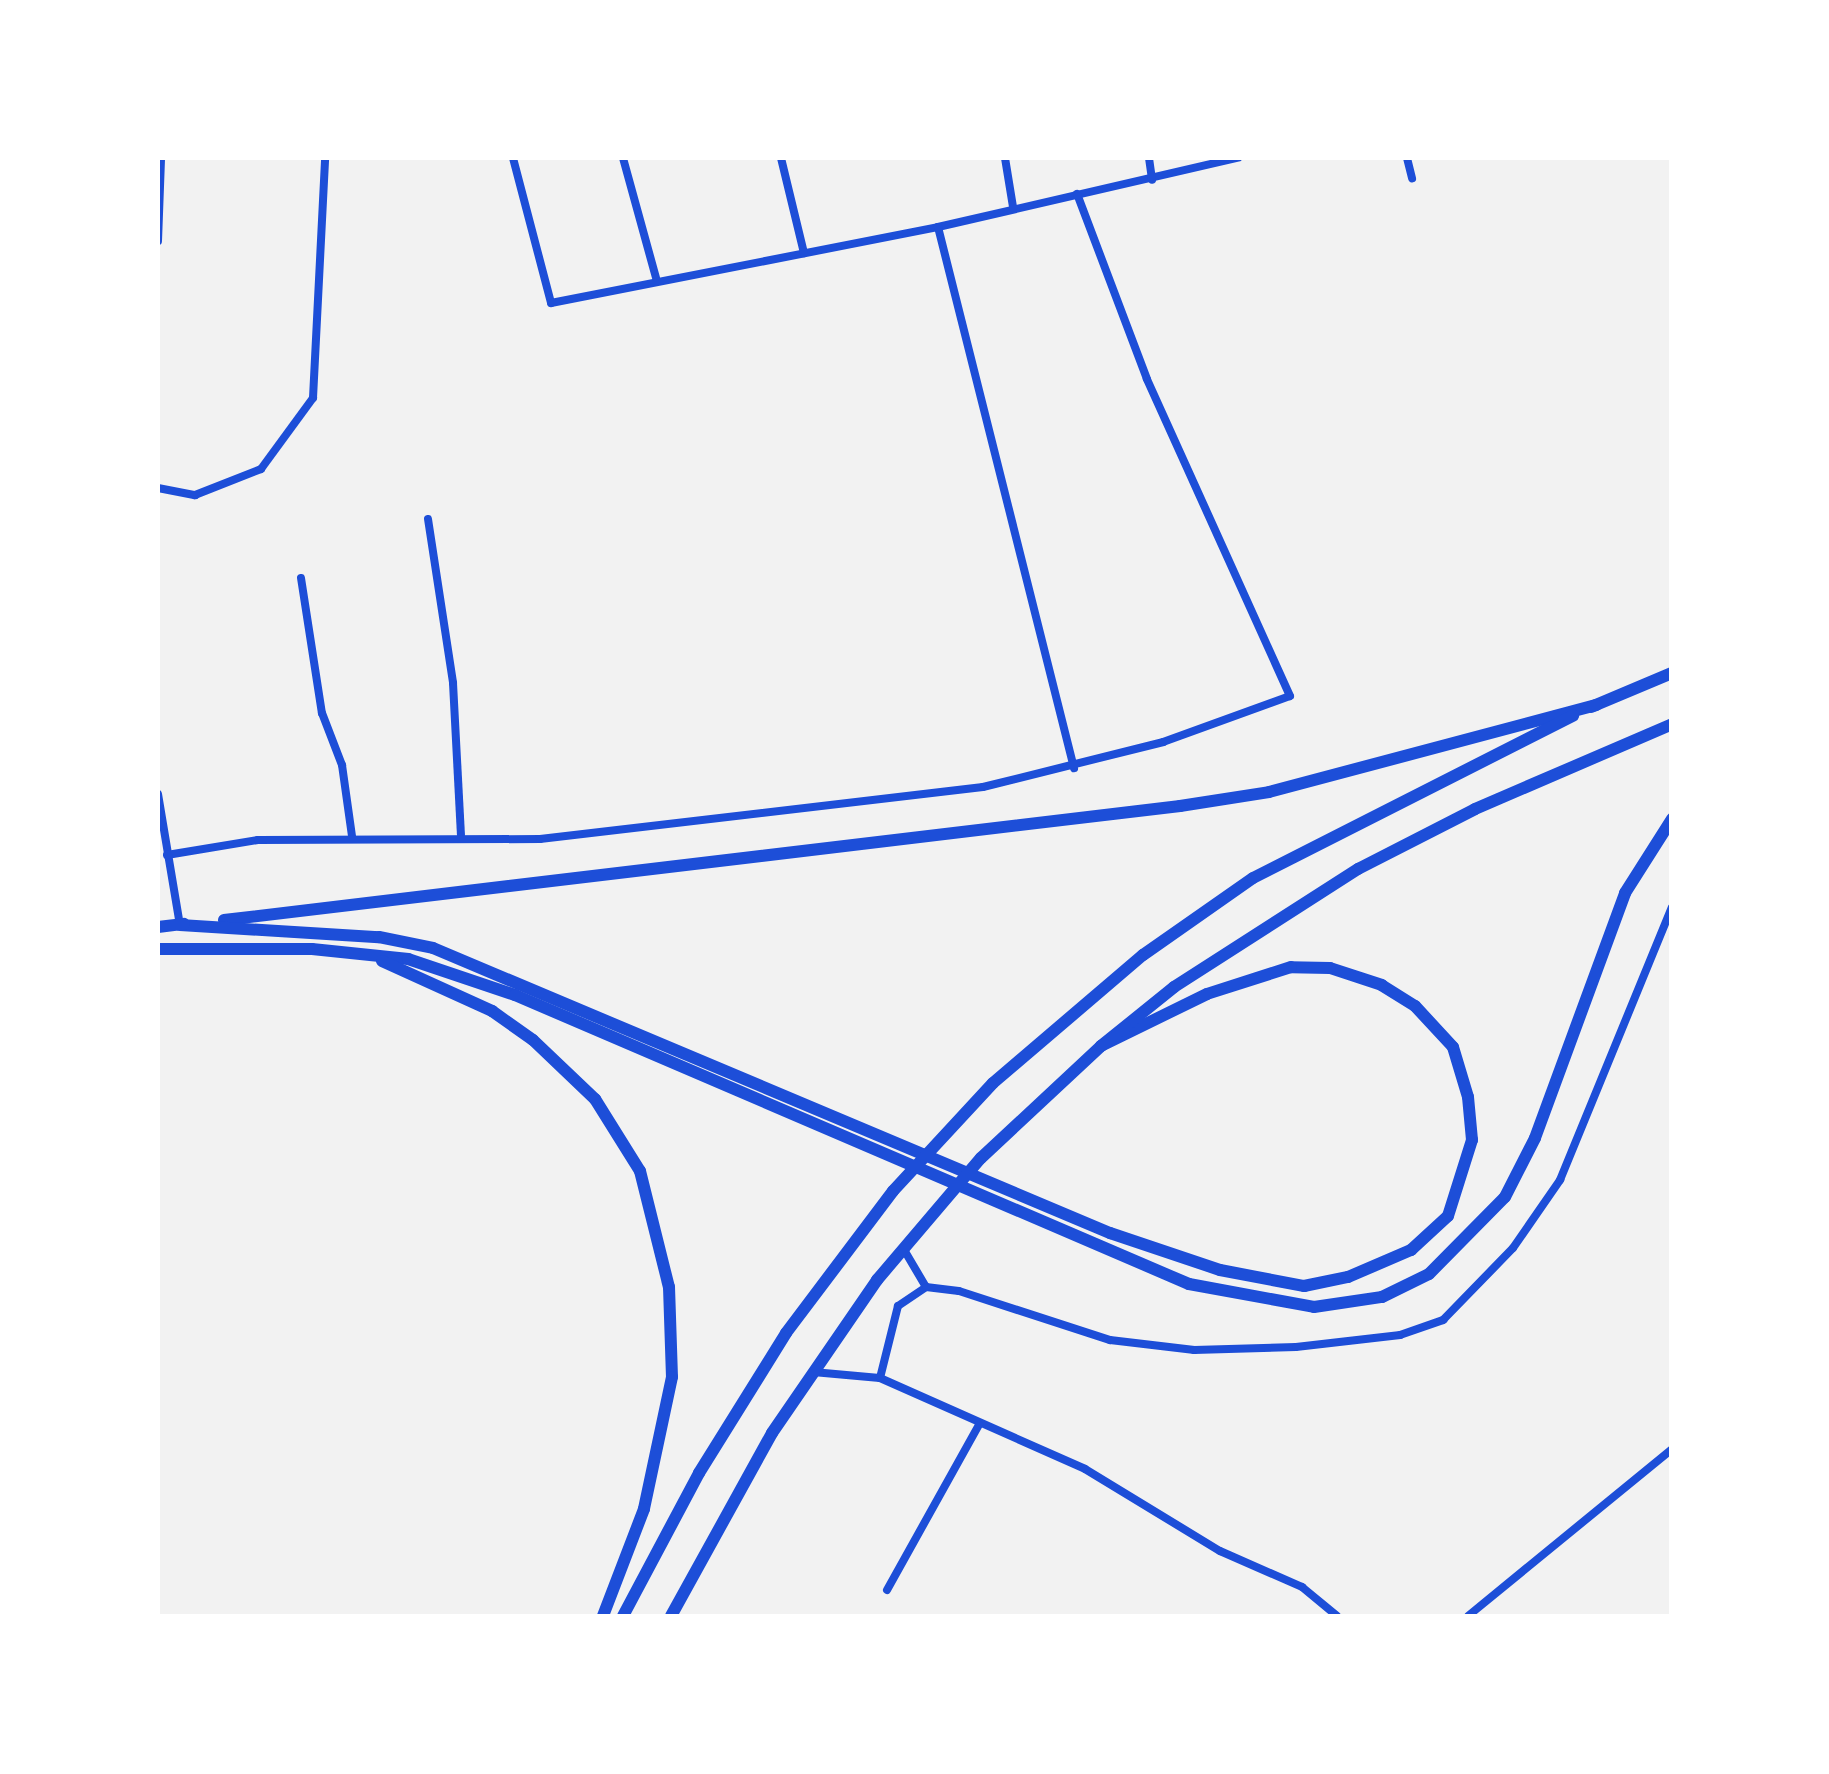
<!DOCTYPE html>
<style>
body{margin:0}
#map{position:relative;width:1829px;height:1774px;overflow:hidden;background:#f2f2f2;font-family:"DejaVu Sans",sans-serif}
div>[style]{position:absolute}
.minor>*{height:8px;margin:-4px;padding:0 4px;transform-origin:4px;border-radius:4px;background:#1d4ed8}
.trunk>*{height:12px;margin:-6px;padding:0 6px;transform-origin:6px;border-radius:6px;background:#1d4ed8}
span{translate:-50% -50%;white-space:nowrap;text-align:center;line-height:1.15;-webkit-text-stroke:8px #fff;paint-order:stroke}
.frame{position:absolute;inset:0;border:160px solid #fff;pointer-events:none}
</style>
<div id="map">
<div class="minor">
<div style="left:513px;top:158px;width:150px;rotate:75.3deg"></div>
<div style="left:551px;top:303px;width:394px;rotate:-11.1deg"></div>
<div style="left:938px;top:227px;width:308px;rotate:-13deg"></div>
<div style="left:623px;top:158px;width:124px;rotate:74.6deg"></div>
<div style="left:781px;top:158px;width:98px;rotate:76.4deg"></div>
<div style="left:1005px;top:158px;width:50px;rotate:80.7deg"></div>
<div style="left:1149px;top:158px;width:22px;rotate:82deg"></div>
<div style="left:1407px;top:158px;width:21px;rotate:76deg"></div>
<div style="left:938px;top:227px;width:558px;rotate:75.89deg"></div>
<div style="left:158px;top:241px;width:83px;rotate:-87.9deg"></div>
<div style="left:158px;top:488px;width:38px;rotate:11deg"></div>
<div style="left:195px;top:495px;width:71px;rotate:-21.5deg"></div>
<div style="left:261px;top:469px;width:88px;rotate:-53.8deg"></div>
<div style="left:313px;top:398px;width:240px;rotate:-87.1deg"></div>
<div style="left:428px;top:519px;width:166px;rotate:81.3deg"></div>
<div style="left:453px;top:683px;width:152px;rotate:87deg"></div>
<div style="left:301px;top:578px;width:137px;rotate:81.2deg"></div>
<div style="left:322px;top:713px;width:56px;rotate:69deg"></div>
<div style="left:342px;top:765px;width:72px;rotate:82deg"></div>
<div style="left:158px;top:794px;width:133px;rotate:80.5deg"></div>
<div style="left:167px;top:855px;width:92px;rotate:-9.4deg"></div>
<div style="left:258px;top:840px;width:282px;rotate:-0.2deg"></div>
<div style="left:540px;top:839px;width:446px;rotate:-6.7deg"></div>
<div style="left:983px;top:787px;width:186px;rotate:-14deg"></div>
<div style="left:1163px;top:742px;width:135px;rotate:-19.9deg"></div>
<div style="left:1290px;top:696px;width:348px;rotate:-114.3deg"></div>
<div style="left:1147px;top:379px;width:198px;rotate:-110.7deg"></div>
<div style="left:903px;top:1248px;width:45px;rotate:59.5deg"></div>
<div style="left:813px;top:1372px;width:67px;rotate:5.1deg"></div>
<div style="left:880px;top:1378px;width:224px;rotate:23.9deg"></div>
<div style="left:1085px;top:1469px;width:158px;rotate:31.3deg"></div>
<div style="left:1220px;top:1551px;width:90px;rotate:23.7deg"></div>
<div style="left:1302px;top:1587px;width:45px;rotate:39.6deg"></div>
<div style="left:880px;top:1378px;width:74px;rotate:-76deg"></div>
<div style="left:898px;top:1306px;width:34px;rotate:-34deg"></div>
<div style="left:926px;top:1287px;width:33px;rotate:7deg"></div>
<div style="left:959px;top:1291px;width:159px;rotate:18deg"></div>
<div style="left:1110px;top:1340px;width:85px;rotate:6.8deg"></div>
<div style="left:1194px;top:1350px;width:102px;rotate:-1.7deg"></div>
<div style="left:1296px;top:1347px;width:105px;rotate:-6.6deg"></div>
<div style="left:1400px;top:1335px;width:46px;rotate:-19.2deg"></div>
<div style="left:1443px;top:1320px;width:100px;rotate:-45.8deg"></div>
<div style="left:1513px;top:1248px;width:83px;rotate:-55.3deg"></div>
<div style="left:1560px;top:1180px;width:295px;rotate:-67.7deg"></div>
<div style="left:887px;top:1590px;width:189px;rotate:-60.9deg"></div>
<div style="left:1468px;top:1616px;width:264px;rotate:-39.3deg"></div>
</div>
<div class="trunk">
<div style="left:1591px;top:707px;width:88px;rotate:-22.8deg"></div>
<div style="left:224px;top:920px;width:963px;rotate:-6.8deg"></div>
<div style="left:1180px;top:806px;width:90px;rotate:-8.9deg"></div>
<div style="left:1269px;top:792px;width:339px;rotate:-14.9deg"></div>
<div style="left:180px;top:925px;width:199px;rotate:3.5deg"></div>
<div style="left:379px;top:937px;width:55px;rotate:11.5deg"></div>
<div style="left:433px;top:948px;width:735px;rotate:22.83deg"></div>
<div style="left:1110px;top:1233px;width:116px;rotate:18.6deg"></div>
<div style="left:1220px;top:1270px;width:86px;rotate:10.8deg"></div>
<div style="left:1304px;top:1286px;width:45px;rotate:-11.6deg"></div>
<div style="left:1348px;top:1277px;width:69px;rotate:-23.2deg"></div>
<div style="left:1411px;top:1250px;width:50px;rotate:-42.6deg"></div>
<div style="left:1448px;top:1216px;width:80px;rotate:-72.5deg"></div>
<div style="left:1472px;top:1140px;width:43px;rotate:-95.3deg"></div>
<div style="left:1468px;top:1097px;width:52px;rotate:-106.7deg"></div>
<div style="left:1453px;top:1047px;width:56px;rotate:-132.8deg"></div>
<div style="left:1415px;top:1006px;width:39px;rotate:-148deg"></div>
<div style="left:1382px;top:985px;width:55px;rotate:-161.9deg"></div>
<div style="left:1330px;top:968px;width:39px;rotate:-179deg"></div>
<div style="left:1291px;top:967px;width:88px;rotate:162.2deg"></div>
<div style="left:1207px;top:994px;width:118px;rotate:153.9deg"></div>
<div style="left:158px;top:927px;width:26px;rotate:-7deg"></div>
<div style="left:158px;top:949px;width:154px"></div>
<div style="left:312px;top:949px;width:97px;rotate:5.9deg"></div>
<div style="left:408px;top:959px;width:113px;rotate:18.6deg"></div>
<div style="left:515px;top:995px;width:733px;rotate:23.21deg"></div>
<div style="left:1189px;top:1284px;width:127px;rotate:10.4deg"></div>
<div style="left:1314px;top:1307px;width:69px;rotate:-8.4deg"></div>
<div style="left:1382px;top:1297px;width:52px;rotate:-26.1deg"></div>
<div style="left:1429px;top:1274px;width:108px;rotate:-45.4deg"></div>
<div style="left:1505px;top:1197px;width:66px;rotate:-63deg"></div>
<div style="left:1535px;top:1138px;width:261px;rotate:-69.8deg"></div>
<div style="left:1625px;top:893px;width:88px;rotate:-57.6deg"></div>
<div style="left:382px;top:961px;width:121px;rotate:24.4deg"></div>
<div style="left:492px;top:1011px;width:50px;rotate:35.3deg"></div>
<div style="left:533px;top:1040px;width:86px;rotate:43.6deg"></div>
<div style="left:595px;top:1099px;width:85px;rotate:58deg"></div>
<div style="left:640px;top:1171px;width:120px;rotate:76deg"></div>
<div style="left:669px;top:1287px;width:90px;rotate:88.1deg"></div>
<div style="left:672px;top:1377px;width:135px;rotate:102deg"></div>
<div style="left:644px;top:1509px;width:115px;rotate:111deg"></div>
<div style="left:623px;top:1616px;width:162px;rotate:-62deg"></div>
<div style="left:699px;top:1473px;width:165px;rotate:-58.1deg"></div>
<div style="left:786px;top:1333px;width:178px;rotate:-53deg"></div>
<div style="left:893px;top:1191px;width:147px;rotate:-47.2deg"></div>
<div style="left:993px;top:1083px;width:197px;rotate:-40.5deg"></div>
<div style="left:1143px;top:955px;width:134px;rotate:-35deg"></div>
<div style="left:1253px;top:878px;width:359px;rotate:-26.9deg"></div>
<div style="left:671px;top:1616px;width:209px;rotate:-61.1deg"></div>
<div style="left:772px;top:1433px;width:186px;rotate:-55.5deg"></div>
<div style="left:877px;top:1280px;width:160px;rotate:-49.6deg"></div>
<div style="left:981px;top:1158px;width:164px;rotate:-43deg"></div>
<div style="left:1101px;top:1046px;width:94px;rotate:-38.9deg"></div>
<div style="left:1174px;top:987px;width:219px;rotate:-32.7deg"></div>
<div style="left:1358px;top:869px;width:131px;rotate:-27.1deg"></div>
<div style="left:1475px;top:809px;width:215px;rotate:-23.3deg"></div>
</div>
<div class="frame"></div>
</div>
